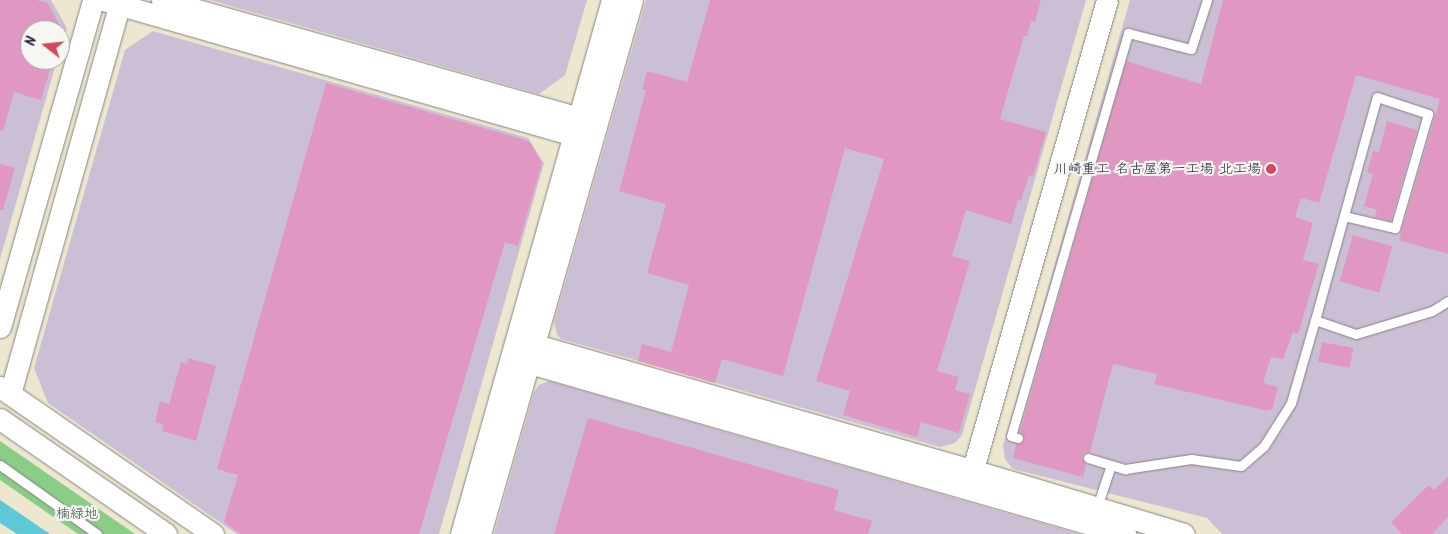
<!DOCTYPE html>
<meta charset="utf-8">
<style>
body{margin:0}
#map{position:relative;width:1448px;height:534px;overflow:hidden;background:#ece7ce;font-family:Kalam,"Klee One",sans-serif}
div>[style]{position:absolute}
.industrial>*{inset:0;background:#cbbfd5}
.green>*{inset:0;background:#8acd86}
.water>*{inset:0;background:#5dc8d6}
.building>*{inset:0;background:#e098c3;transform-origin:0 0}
.roads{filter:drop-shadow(0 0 1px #878484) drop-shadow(0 0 1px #878484)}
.service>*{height:9px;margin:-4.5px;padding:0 4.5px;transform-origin:4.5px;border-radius:4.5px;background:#fff}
.tertiary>*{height:21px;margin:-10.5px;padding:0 10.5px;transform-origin:10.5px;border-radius:10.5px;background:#fff}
.dots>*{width:14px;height:14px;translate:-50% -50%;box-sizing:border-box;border:2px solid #f6f6f2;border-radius:50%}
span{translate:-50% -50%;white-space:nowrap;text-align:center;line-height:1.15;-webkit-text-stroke:4.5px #f6f6f2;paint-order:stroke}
.poi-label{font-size:14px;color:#22223b}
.right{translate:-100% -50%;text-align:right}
.park-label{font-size:14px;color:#415552}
.north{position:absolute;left:20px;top:20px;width:50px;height:50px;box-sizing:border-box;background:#f6f6f2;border:1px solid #a1a1a9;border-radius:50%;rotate:286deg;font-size:14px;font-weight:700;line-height:20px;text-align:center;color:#22223b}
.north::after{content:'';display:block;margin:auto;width:18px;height:22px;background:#d1495b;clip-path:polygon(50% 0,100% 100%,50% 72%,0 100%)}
</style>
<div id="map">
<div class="industrial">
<div style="clip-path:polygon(0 0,51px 0,67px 28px,60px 51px,60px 30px,30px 30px,30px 60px,57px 60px,0 259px)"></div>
<div style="clip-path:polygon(210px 0,587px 0,565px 75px,539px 94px)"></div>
<div style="clip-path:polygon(646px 0,1086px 0,962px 435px,955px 443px,940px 447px,561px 339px,557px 334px,554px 322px)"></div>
<div style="clip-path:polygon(1130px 0,1448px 0,1448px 534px,1222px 534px,1207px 518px,1013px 469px,1005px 459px,1003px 446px)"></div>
<div style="clip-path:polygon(153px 31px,528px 138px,544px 163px,439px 534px,237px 534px,48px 403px,34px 368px,125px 50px)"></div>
<div style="clip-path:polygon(549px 381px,1079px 534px,494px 534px,534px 392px,539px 385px)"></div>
</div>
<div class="green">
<div style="clip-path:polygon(0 441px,135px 534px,78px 534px,0 480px)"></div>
</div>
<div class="water">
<div style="clip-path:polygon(0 500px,50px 534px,17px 534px,0 523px)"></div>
</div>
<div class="building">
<div style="clip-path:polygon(0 0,36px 0,48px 3px,62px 30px,30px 30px,30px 60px,53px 60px,41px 100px,14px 92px,3px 131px,0 130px)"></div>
<div style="clip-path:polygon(710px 0,1041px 0,1035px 22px,1031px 21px,1027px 36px,1024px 36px,1000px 119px,1046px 132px,1033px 176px,1029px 175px,1021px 201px,1018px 200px,1011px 224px,966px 210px,952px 256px,970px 261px,937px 371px,959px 377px,955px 390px,970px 394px,959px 433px,921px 422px,917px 437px,843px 415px,850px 391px,816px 381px,884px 159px,845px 148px,783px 376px,722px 359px,715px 383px,638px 361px,642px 344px,671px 352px,689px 285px,647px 273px,666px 204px,619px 191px,646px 90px,642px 89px,647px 71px,687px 82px)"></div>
<div style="clip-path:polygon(1223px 0,1448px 0,1448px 254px,1399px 240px,1440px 99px,1356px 75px,1319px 203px,1301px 198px,1295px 217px,1313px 223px,1303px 260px,1319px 264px,1298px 334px,1293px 332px,1283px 359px,1271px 357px,1263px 383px,1278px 387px,1272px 410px,1269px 409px,1268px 411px,1154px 384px,1157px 374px,1113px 364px,1090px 452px,1084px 453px,1082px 457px,1086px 464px,1083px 477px,1013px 458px,1016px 444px,1022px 443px,1024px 439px,1020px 432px,1126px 61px,1201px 84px)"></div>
<div style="clip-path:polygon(326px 83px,529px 141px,542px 163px,518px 246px,505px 242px,419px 534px,241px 534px,224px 522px,238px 475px,217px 469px)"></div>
<div style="clip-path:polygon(1387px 121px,1417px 130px,1391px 221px,1375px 217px,1377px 210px,1364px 206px,1373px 174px,1367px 172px,1373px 151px,1379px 152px)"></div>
<div style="clip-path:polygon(0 164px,15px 168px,3px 210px,0 210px)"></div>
<div style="left:1353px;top:235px;width:41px;height:48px;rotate:16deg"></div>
<div style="left:1322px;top:342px;width:32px;height:20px;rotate:11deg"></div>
<div style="clip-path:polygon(188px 358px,216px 366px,196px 441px,162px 431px,164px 424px,155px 422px,160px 401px,169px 404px,181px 362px,187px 364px)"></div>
<div style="clip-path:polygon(588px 418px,839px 490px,834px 510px,872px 521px,868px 534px,554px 534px)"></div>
<div style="clip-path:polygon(1448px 477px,1448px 517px,1432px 534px,1402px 534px,1391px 522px,1429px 485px,1434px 490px)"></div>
</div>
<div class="roads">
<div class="service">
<div style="left:1315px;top:320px;width:231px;rotate:-74.5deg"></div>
<div style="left:1377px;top:97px;width:54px;rotate:18.4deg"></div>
<div style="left:1428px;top:114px;width:119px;rotate:106.1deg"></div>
<div style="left:1395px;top:228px;width:52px;rotate:-166.8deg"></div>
<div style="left:1018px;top:438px;width:7px;rotate:-164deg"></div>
<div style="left:1011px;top:436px;width:420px;rotate:-73.8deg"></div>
<div style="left:1128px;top:33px;width:65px;rotate:14.3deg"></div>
<div style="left:1191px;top:49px;width:52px;rotate:-71.9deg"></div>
<div style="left:1088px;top:458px;width:39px;rotate:17deg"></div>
<div style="left:1125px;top:469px;width:67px;rotate:-8.6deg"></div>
<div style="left:1191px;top:459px;width:50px;rotate:8deg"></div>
<div style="left:1241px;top:466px;width:30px;rotate:-41deg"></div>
<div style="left:1264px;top:446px;width:51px;rotate:-57.9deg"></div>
<div style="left:1291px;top:403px;width:86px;rotate:-73.9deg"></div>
<div style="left:1315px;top:320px;width:43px;rotate:18.9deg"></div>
<div style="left:1356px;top:334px;width:79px;rotate:-16.8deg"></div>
<div style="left:1432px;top:311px;width:19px;rotate:-32deg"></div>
<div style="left:0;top:465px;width:119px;rotate:35.4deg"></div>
<div style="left:1097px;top:507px;width:44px;rotate:-71.6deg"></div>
</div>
<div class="tertiary">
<div style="left:103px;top:0;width:490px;rotate:16deg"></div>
<div style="left:162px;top:0;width:433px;rotate:15.8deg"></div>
<div style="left:0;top:327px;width:340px;rotate:-74.1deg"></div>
<div style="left:518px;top:340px;width:472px;rotate:16deg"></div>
<div style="left:972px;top:470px;width:221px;rotate:16.8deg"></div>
<div style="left:512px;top:358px;width:638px;rotate:16.02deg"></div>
<div style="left:0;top:387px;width:259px;rotate:34.6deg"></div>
<div style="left:10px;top:394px;width:409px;rotate:-74.3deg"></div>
<div style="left:0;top:419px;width:202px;rotate:34.7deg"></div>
<div style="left:969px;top:483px;width:502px;rotate:-74.05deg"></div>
<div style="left:461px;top:534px;width:555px;rotate:-74.21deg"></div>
<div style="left:480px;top:534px;width:555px;rotate:-74.11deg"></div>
</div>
</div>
<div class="dots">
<div style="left:1271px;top:169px;background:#d1495b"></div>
</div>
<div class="poi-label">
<span class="right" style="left:1261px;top:169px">川崎重工 名古屋第一工場 北工場</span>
</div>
<div class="park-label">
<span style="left:77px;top:514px">楠緑地</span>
</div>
<div class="north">N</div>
</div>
